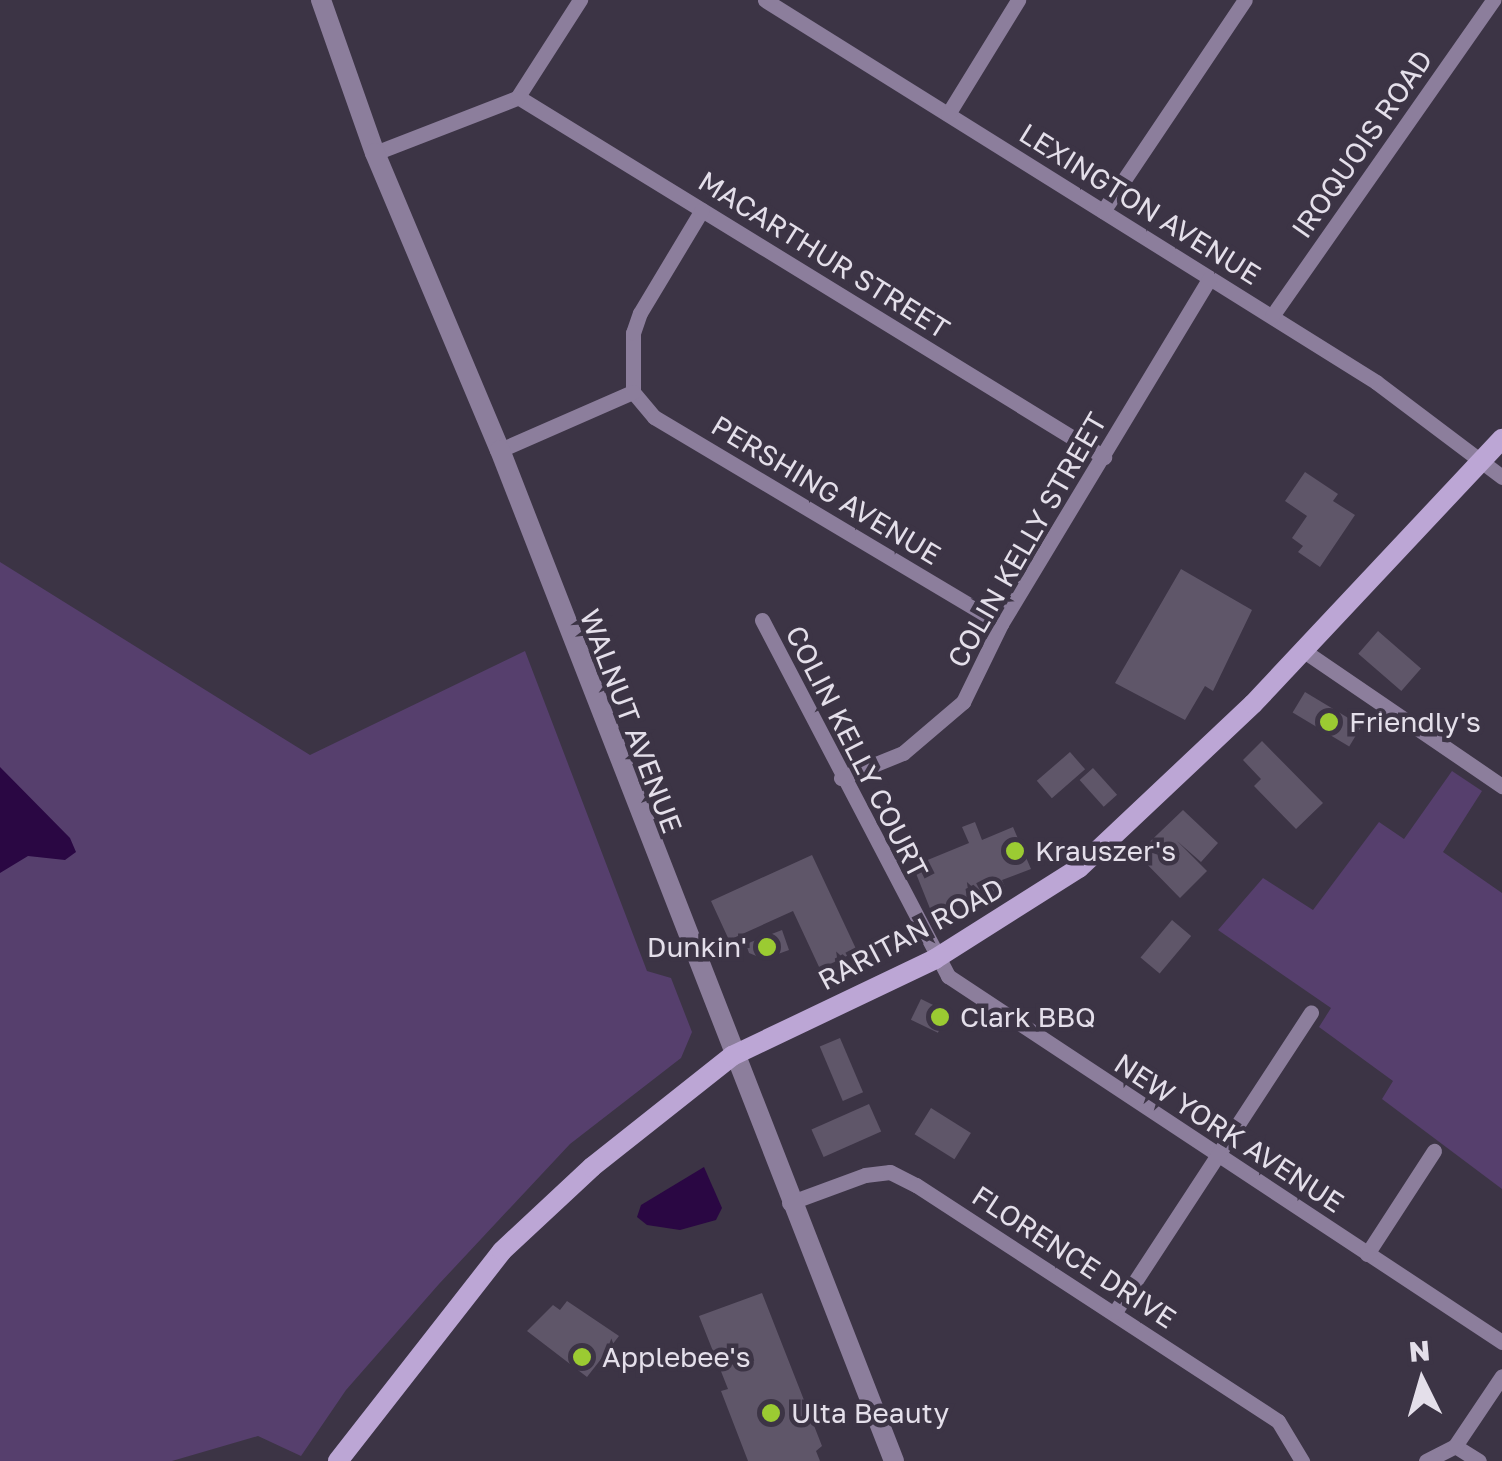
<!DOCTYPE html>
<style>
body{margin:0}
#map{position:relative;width:1502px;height:1461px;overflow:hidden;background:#3c3445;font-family:"Golos Text",sans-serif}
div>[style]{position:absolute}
.green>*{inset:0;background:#563f6d}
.water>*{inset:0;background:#2a0743}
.building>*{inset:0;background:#5f5669;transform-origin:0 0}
.minor>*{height:15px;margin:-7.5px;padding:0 7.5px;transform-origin:7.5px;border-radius:7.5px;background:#8c7e9c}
.tertiary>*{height:20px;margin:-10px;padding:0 10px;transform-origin:10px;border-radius:10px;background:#8c7e9c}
.secondary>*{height:20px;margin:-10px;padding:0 10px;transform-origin:10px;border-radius:10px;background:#bca6d5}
.dots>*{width:28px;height:28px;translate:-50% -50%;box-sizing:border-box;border:5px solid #3c3445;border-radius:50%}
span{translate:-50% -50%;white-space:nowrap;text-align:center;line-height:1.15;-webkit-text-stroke:9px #3c3445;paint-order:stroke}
.street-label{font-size:28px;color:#e4dfea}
.poi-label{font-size:28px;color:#e4dfea}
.left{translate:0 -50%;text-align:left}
.right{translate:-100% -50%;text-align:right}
.north{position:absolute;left:1372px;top:1331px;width:100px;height:100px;-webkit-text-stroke:8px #3c3445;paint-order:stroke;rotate:355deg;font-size:28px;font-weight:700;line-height:40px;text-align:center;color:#e4dfea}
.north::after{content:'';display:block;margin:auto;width:35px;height:45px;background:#e4dfea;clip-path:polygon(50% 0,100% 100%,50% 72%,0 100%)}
</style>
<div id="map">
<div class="green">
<div style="clip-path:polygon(0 562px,310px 755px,525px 651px,647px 971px,671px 978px,692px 1032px,681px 1058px,570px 1144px,439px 1284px,346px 1390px,301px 1456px,258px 1436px,172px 1461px,0 1461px)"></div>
<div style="clip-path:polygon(1452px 771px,1482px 791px,1443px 852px,1502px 893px,1502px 1189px,1382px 1099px,1393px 1081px,1319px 1027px,1331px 1008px,1218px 930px,1263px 878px,1313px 910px,1379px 822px,1404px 839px)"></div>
</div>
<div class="water">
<div style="clip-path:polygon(0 767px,70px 838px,76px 852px,65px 860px,28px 856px,0 873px)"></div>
<div style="clip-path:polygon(704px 1167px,722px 1208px,716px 1220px,680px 1230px,647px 1225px,637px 1217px,641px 1205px)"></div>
</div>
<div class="building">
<div style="clip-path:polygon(1305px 472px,1338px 494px,1333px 501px,1355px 515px,1320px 567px,1298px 552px,1303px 546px,1292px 538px,1307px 516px,1285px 501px)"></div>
<div style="clip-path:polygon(1181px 569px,1252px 610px,1213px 691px,1205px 686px,1185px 720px,1115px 683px)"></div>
<div style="left:1378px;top:631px;width:57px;height:30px;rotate:41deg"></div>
<div style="left:1305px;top:692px;width:66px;height:24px;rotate:31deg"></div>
<div style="clip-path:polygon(1262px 741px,1323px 803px,1296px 829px,1254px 786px,1261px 779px,1243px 760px)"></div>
<div style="left:1070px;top:752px;width:23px;height:44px;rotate:49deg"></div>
<div style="left:1093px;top:768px;width:36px;height:18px;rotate:48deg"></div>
<div style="clip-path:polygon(1183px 810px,1218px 843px,1201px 862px,1177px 841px,1207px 871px,1180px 898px,1137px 854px)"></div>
<div style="clip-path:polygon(975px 822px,982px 840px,1013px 827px,1031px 869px,1002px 880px,1005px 887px,933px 916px,913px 866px,969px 843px,962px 827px)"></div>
<div style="clip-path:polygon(812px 855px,857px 951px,820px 969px,793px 911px,729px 940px,711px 901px)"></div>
<div style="left:1172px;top:920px;width:25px;height:49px;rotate:40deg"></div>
<div style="clip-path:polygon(782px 930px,789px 950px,764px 959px,749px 953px,746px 944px)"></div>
<div style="left:921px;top:999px;width:30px;height:23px;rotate:26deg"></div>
<div style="left:840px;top:1038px;width:59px;height:22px;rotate:67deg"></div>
<div style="left:869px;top:1104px;width:30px;height:63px;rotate:66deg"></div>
<div style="left:931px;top:1108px;width:47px;height:31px;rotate:32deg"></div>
<div style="clip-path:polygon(762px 1293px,822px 1446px,816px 1451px,820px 1461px,748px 1461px,721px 1391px,728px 1389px,699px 1316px)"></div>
<div style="clip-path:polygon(567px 1301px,619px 1336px,587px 1377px,527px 1331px,553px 1305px,560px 1310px)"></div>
</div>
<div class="minor">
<div style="left:765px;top:0;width:721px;rotate:32.01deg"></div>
<div style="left:1376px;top:382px;width:158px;rotate:37deg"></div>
<div style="left:518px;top:97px;width:688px;rotate:31.56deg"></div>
<div style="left:948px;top:114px;width:134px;rotate:-58.4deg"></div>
<div style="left:375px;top:153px;width:152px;rotate:-21.2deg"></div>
<div style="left:517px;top:98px;width:117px;rotate:-57.3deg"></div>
<div style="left:1103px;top:211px;width:254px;rotate:-56.1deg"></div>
<div style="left:1272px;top:316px;width:386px;rotate:-55deg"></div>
<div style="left:633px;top:392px;width:33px;rotate:50deg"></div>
<div style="left:654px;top:417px;width:404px;rotate:30.8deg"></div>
<div style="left:633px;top:392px;width:59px;rotate:-90deg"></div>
<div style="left:633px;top:333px;width:21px;rotate:-71deg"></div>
<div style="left:640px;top:313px;width:120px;rotate:-59deg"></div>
<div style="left:500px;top:450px;width:145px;rotate:-23.6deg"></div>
<div style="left:762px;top:620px;width:402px;rotate:62.4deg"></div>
<div style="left:948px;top:976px;width:664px;rotate:33.45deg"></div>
<div style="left:1304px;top:651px;width:240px;rotate:34.3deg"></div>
<div style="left:841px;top:778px;width:67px;rotate:-22deg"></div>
<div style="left:903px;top:753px;width:79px;rotate:-40.4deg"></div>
<div style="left:963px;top:702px;width:87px;rotate:-64deg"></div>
<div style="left:1001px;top:624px;width:404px;rotate:-58.9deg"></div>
<div style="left:789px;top:1203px;width:81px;rotate:-20.2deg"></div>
<div style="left:865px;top:1175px;width:25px;rotate:-7deg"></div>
<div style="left:890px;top:1172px;width:29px;rotate:27deg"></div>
<div style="left:916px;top:1185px;width:432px;rotate:33.1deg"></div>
<div style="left:1278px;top:1421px;width:47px;rotate:59deg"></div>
<div style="left:1367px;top:1254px;width:123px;rotate:-57deg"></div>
<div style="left:1115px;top:1312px;width:358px;rotate:-56.8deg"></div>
<div style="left:1455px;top:1446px;width:28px;rotate:32deg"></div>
<div style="left:1426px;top:1461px;width:33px;rotate:-27deg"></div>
<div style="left:1455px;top:1446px;width:84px;rotate:-56.1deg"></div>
</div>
<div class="tertiary">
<div style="left:321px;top:0;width:162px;rotate:70.6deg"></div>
<div style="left:375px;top:153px;width:322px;rotate:67.2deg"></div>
<div style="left:500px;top:450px;width:1085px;rotate:68.71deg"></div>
</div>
<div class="secondary">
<div style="left:338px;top:1461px;width:266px;rotate:-52deg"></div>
<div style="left:502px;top:1251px;width:123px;rotate:-43deg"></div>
<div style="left:592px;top:1167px;width:179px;rotate:-38.4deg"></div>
<div style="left:732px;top:1056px;width:225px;rotate:-25.5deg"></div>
<div style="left:935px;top:959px;width:170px;rotate:-32.3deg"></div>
<div style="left:1079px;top:868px;width:239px;rotate:-43.3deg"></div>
<div style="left:1253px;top:704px;width:364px;rotate:-46.8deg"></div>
</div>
<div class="dots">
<div style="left:1329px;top:722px;background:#9bcb32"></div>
<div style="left:1015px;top:851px;background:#9bcb32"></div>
<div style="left:767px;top:947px;background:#9bcb32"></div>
<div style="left:940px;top:1017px;background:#9bcb32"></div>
<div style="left:582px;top:1357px;background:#9bcb32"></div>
<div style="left:771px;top:1413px;background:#9bcb32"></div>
</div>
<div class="street-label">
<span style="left:1362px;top:144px;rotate:-55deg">IROQUOIS ROAD</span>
<span style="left:1140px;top:204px;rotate:32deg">LEXINGTON AVENUE</span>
<span style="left:824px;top:255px;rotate:32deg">MACARTHUR STREET</span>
<span style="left:826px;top:490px;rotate:31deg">PERSHING AVENUE</span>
<span style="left:1027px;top:540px;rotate:-60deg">COLIN KELLY STREET</span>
<span style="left:631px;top:721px;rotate:69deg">WALNUT AVENUE</span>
<span style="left:857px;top:752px;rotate:63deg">COLIN KELLY COURT</span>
<span style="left:911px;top:934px;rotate:-28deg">RARITAN ROAD</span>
<span style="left:1229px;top:1133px;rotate:33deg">NEW YORK AVENUE</span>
<span style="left:1074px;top:1257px;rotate:33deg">FLORENCE DRIVE</span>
</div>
<div class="poi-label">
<span class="left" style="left:1349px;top:722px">Friendly's</span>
<span class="left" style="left:1035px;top:851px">Krauszer's</span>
<span class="right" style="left:747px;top:947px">Dunkin'</span>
<span class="left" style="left:960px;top:1017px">Clark BBQ</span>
<span class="left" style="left:602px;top:1357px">Applebee's</span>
<span class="left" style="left:791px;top:1413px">Ulta Beauty</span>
</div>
<div class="north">N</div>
</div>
